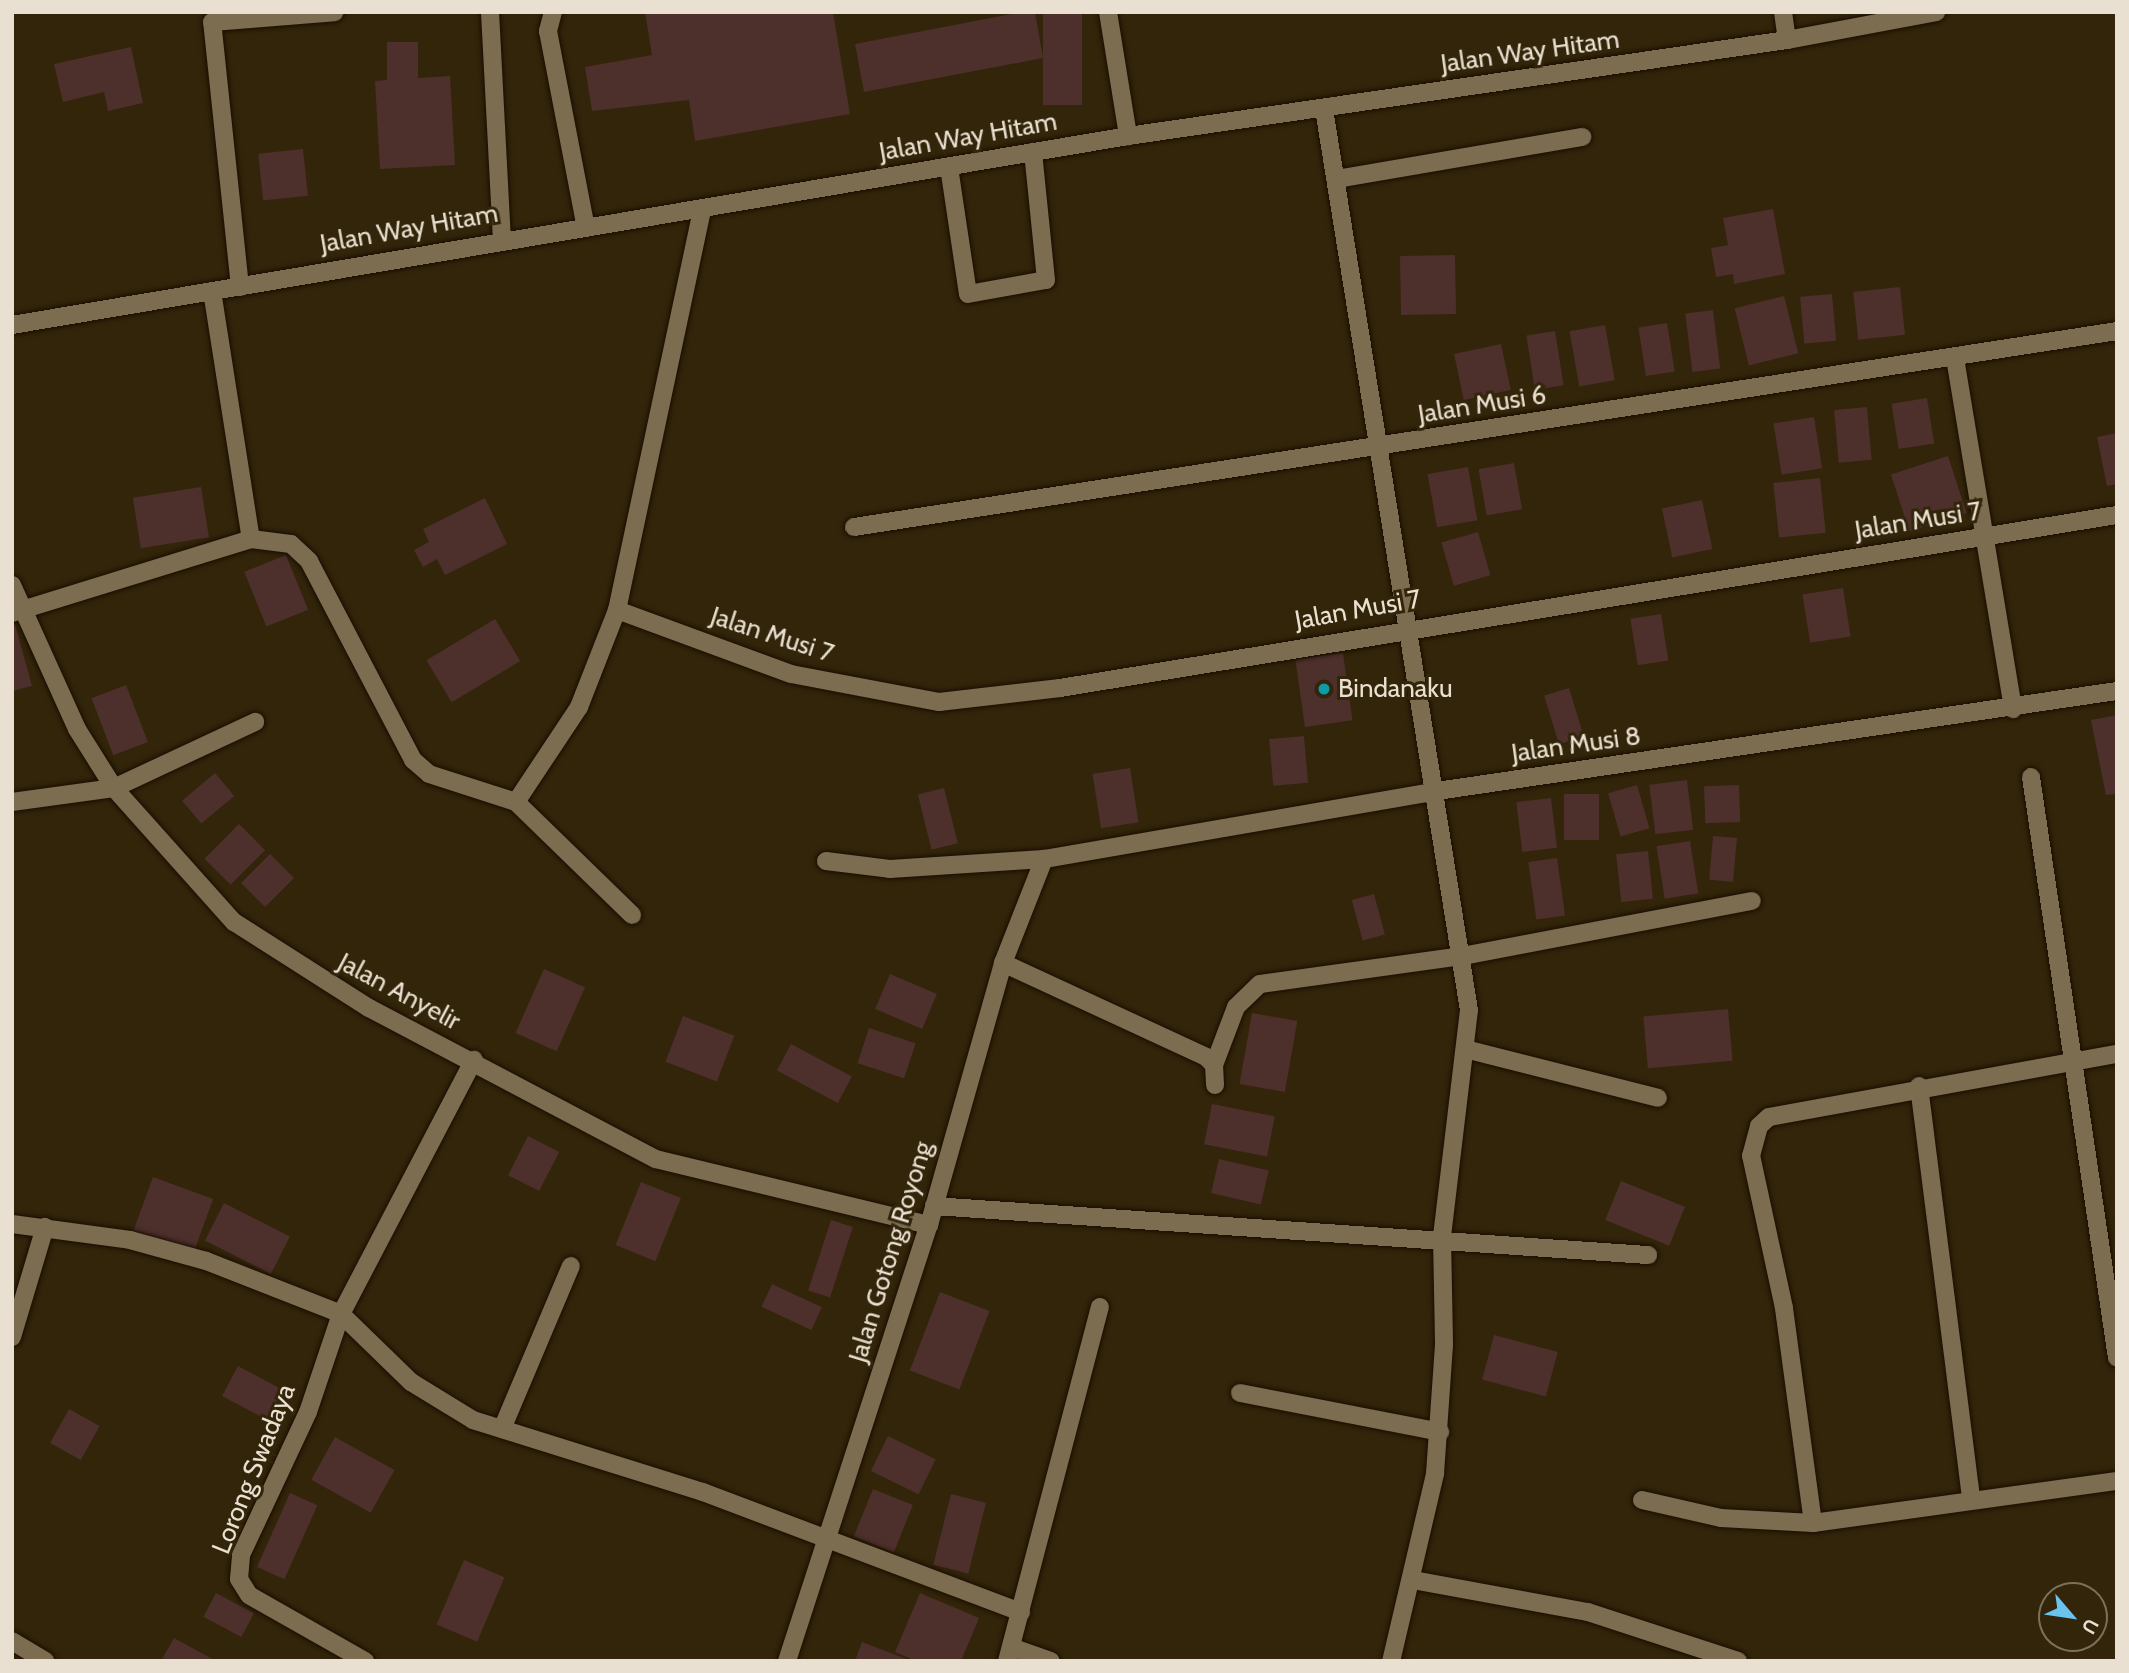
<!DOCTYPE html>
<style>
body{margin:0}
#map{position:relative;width:2129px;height:1673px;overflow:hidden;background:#32250a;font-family:Cabin,sans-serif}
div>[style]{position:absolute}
.building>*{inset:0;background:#4d2f2b;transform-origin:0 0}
.roads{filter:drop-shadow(0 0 2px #1a0d00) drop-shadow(0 0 2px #1a0d00)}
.minor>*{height:18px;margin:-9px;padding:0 9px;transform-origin:9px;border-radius:9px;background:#7c6c50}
.dots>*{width:19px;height:19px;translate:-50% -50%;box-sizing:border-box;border:4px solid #32250a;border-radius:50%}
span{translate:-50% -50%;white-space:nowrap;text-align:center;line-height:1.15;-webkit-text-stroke:6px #32250a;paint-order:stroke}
.street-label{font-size:26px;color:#e9e0d1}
.poi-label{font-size:26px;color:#e9e0d1}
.left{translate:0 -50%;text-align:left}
.frame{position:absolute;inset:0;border:14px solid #e9e0d1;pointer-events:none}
.north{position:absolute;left:2038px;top:1582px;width:70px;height:70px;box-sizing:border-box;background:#32250a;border:2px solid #7b705a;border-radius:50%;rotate:119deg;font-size:19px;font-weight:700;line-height:28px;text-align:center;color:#e9e0d1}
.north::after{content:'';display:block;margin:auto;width:24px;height:32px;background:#69c4f0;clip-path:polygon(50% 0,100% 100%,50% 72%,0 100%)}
</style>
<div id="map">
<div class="building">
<div style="clip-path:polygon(645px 12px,833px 12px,850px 114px,695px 141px,689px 100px,592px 111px,585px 67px,652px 55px)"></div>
<div style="clip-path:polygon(1022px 12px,1035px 12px,1043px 58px,864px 92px,855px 44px)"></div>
<div style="left:1043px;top:12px;width:39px;height:93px"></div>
<div style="clip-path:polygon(387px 42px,418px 42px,418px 78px,450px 76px,455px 165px,380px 169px,375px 81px,387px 80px)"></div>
<div style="clip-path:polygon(131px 47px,143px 103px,108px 111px,104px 92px,63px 102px,54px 64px)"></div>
<div style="left:303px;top:149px;width:47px;height:45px;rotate:84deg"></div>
<div style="clip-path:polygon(1773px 209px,1785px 274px,1734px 284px,1733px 274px,1716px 277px,1711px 248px,1728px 245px,1723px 218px)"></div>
<div style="left:1455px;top:255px;width:59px;height:55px;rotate:89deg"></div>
<div style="left:1900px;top:287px;width:48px;height:47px;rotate:84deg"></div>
<div style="left:1832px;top:294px;width:47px;height:32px;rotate:85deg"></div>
<div style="left:1784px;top:296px;width:59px;height:51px;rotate:76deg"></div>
<div style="left:1713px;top:310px;width:59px;height:28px;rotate:83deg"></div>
<div style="left:1667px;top:323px;width:49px;height:29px;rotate:81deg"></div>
<div style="left:1605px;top:325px;width:56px;height:36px;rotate:80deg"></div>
<div style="left:1555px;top:331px;width:55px;height:29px;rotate:81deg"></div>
<div style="left:1501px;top:344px;width:47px;height:48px;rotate:78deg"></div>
<div style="left:1927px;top:398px;width:46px;height:36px;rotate:81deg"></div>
<div style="left:1867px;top:407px;width:53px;height:33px;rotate:85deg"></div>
<div style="left:1814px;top:417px;width:52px;height:41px;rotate:81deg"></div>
<div style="clip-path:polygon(2117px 433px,2117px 484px,2107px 486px,2097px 437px)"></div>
<div style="left:1948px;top:456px;width:60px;height:60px;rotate:72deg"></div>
<div style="left:1514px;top:463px;width:47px;height:36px;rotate:80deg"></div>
<div style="left:1468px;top:467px;width:54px;height:41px;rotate:80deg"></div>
<div style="left:1820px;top:478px;width:55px;height:47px;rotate:84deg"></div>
<div style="left:201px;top:487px;width:51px;height:69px;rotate:81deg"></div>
<div style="clip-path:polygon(485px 498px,507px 544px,445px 575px,437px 559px,423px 567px,414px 550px,429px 542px,423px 529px)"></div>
<div style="left:1702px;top:500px;width:50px;height:41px;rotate:78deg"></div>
<div style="left:1478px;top:532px;width:45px;height:38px;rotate:74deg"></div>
<div style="left:286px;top:555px;width:59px;height:45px;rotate:68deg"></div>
<div style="left:1843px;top:588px;width:49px;height:41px;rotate:81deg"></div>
<div style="left:1661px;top:614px;width:47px;height:31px;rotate:81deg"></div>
<div style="left:495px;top:619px;width:49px;height:80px;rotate:59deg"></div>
<div style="clip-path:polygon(15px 624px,32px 686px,12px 691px,12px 625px)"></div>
<div style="left:1343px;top:653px;width:68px;height:48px;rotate:82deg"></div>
<div style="left:126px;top:685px;width:61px;height:37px;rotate:69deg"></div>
<div style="left:1569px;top:688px;width:51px;height:26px;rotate:73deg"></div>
<div style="clip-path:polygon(2117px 715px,2117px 794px,2106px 795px,2091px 720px)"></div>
<div style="left:1304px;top:736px;width:47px;height:35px;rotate:85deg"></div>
<div style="left:1130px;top:768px;width:55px;height:38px;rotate:81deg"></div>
<div style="left:215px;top:773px;width:30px;height:43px;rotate:50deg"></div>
<div style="left:1687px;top:780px;width:50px;height:38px;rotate:83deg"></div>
<div style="left:1637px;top:785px;width:45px;height:30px;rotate:74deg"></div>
<div style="left:1739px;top:785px;width:37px;height:35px;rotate:88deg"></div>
<div style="left:944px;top:788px;width:57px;height:27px;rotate:76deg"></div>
<div style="left:1564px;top:794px;width:35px;height:46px"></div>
<div style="left:1551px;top:798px;width:50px;height:35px;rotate:83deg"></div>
<div style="left:239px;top:824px;width:37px;height:49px;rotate:45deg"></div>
<div style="left:1713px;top:836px;width:24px;height:44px;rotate:5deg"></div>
<div style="left:1690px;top:841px;width:53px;height:34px;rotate:81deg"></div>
<div style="left:1648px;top:851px;width:48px;height:32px;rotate:84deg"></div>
<div style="left:270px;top:854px;width:34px;height:41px;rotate:45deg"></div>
<div style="left:1557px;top:858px;width:58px;height:29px;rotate:82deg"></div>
<div style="left:1374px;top:894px;width:42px;height:23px;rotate:75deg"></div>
<div style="left:544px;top:969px;width:45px;height:70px;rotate:24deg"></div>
<div style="left:890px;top:974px;width:51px;height:38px;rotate:23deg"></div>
<div style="left:1728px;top:1009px;width:52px;height:85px;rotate:85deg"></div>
<div style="left:1252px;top:1013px;width:46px;height:72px;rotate:10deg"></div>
<div style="left:683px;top:1016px;width:55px;height:49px;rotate:21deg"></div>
<div style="left:869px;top:1028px;width:49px;height:37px;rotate:18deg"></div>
<div style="left:791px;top:1044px;width:69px;height:30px;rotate:28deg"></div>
<div style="left:1212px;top:1104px;width:64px;height:41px;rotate:11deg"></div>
<div style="left:528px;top:1136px;width:35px;height:44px;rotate:27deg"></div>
<div style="left:1219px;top:1159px;width:51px;height:35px;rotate:13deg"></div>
<div style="left:153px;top:1177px;width:64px;height:57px;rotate:20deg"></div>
<div style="left:1621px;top:1181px;width:69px;height:42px;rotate:22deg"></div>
<div style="left:641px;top:1182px;width:43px;height:68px;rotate:22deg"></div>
<div style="left:224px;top:1203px;width:74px;height:42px;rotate:27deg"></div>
<div style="left:831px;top:1220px;width:23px;height:74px;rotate:18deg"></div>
<div style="left:772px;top:1284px;width:55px;height:25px;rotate:25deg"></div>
<div style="left:940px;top:1292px;width:53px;height:84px;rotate:21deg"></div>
<div style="left:1494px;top:1335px;width:66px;height:46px;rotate:15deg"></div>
<div style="left:238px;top:1366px;width:51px;height:34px;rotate:28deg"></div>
<div style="left:69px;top:1409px;width:35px;height:39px;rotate:29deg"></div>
<div style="left:888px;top:1436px;width:53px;height:39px;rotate:26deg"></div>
<div style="left:335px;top:1437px;width:68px;height:49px;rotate:29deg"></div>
<div style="left:873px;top:1489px;width:43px;height:51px;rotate:22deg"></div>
<div style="left:290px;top:1493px;width:30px;height:81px;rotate:24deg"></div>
<div style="left:951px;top:1494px;width:36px;height:73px;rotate:14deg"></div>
<div style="left:464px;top:1560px;width:44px;height:70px;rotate:23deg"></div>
<div style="left:216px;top:1593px;width:43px;height:27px;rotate:28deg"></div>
<div style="clip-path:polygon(920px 1593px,979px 1618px,961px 1661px,916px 1661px,895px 1652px)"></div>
<div style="clip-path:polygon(174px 1638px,216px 1661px,161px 1661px)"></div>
<div style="clip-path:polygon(862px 1642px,909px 1660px,909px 1661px,855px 1661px)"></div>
</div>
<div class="roads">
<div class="minor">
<div style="left:490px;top:12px;width:227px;rotate:87deg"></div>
<div style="left:553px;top:12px;width:20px;rotate:105deg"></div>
<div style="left:548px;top:31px;width:197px;rotate:79.1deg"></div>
<div style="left:1108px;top:12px;width:126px;rotate:80.8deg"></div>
<div style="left:1783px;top:12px;width:28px;rotate:82deg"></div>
<div style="left:1324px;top:109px;width:913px;rotate:80.86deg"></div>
<div style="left:1469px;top:1010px;width:229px;rotate:96.8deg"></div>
<div style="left:1442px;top:1237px;width:108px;rotate:88.9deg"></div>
<div style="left:1444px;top:1345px;width:129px;rotate:94deg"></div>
<div style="left:1435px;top:1474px;width:192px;rotate:103.2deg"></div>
<div style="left:949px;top:167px;width:128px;rotate:81.5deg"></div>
<div style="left:968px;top:294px;width:79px;rotate:-10.2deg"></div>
<div style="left:1046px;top:280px;width:129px;rotate:-95.8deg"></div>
<div style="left:1336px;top:179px;width:250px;rotate:-9.7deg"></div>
<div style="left:240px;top:287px;width:266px;rotate:-96deg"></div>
<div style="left:212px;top:22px;width:123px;rotate:-4.6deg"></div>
<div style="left:212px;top:291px;width:251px;rotate:81.1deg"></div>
<div style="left:12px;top:325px;width:1132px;rotate:-9.61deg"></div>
<div style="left:1128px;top:136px;width:666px;rotate:-8.29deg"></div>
<div style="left:1787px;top:40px;width:152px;rotate:-10.6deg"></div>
<div style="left:1955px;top:358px;width:356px;rotate:80.6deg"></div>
<div style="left:854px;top:527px;width:1278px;rotate:-8.82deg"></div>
<div style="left:12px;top:585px;width:158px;rotate:65.7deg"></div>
<div style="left:77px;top:729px;width:70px;rotate:57.9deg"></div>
<div style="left:114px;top:788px;width:180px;rotate:48.2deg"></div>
<div style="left:234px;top:922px;width:160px;rotate:32.5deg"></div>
<div style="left:369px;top:1008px;width:324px;rotate:27.8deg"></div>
<div style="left:656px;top:1159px;width:281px;rotate:13.6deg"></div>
<div style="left:617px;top:610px;width:185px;rotate:20.2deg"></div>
<div style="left:791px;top:674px;width:151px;rotate:10.7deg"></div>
<div style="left:939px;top:702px;width:122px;rotate:-6.6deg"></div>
<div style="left:1060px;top:688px;width:1071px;rotate:-9.3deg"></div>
<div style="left:12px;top:613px;width:250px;rotate:-17.2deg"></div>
<div style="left:251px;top:539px;width:40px;rotate:7.1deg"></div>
<div style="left:291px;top:544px;width:25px;rotate:43deg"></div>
<div style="left:309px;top:561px;width:225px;rotate:62.4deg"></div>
<div style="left:413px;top:760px;width:21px;rotate:41deg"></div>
<div style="left:429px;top:774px;width:91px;rotate:17.8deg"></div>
<div style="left:516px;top:802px;width:114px;rotate:-56.4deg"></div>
<div style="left:579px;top:707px;width:104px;rotate:-68.6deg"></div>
<div style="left:617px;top:610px;width:408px;rotate:-78deg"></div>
<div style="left:2031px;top:777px;width:587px;rotate:81.58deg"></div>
<div style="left:12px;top:802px;width:103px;rotate:-7.8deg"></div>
<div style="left:114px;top:788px;width:156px;rotate:-25.1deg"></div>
<div style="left:516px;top:802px;width:162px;rotate:44.2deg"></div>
<div style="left:826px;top:861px;width:64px;rotate:7.1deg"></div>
<div style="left:890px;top:869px;width:154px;rotate:-3.7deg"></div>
<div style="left:1044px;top:859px;width:399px;rotate:-9.8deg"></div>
<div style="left:1437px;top:791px;width:687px;rotate:-8.37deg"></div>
<div style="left:1003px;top:963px;width:224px;rotate:24.8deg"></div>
<div style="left:1206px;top:1057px;width:11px;rotate:45deg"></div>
<div style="left:1214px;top:1065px;width:20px;rotate:87deg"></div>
<div style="left:1465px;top:1049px;width:199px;rotate:14.2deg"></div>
<div style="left:1214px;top:1065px;width:62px;rotate:-69.2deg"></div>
<div style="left:1236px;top:1007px;width:33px;rotate:-44deg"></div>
<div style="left:1260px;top:984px;width:205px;rotate:-7.9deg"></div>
<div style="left:1463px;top:956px;width:294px;rotate:-10.8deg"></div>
<div style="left:1919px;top:1086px;width:414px;rotate:82.8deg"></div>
<div style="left:934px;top:1206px;width:716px;rotate:3.93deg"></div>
<div style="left:12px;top:1224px;width:119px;rotate:7.7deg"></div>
<div style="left:130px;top:1240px;width:79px;rotate:15.4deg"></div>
<div style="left:206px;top:1261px;width:145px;rotate:21.4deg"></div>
<div style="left:341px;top:1314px;width:98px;rotate:44.2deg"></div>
<div style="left:411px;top:1382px;width:73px;rotate:31.5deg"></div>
<div style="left:473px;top:1420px;width:241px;rotate:17.4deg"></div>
<div style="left:703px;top:1492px;width:340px;rotate:20.7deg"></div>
<div style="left:12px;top:1337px;width:115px;rotate:-73.3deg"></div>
<div style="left:1240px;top:1393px;width:204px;rotate:11deg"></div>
<div style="left:502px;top:1429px;width:177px;rotate:-67.1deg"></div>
<div style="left:1642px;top:1500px;width:81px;rotate:12.8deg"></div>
<div style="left:1721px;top:1518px;width:92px;rotate:3.1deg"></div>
<div style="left:1813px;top:1523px;width:307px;rotate:-7.9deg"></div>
<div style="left:1813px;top:1523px;width:217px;rotate:-97.7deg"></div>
<div style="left:1784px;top:1308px;width:156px;rotate:-102.2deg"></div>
<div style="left:1751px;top:1156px;width:31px;rotate:-75deg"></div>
<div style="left:1759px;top:1126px;width:13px;rotate:-42deg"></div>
<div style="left:1769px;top:1117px;width:354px;rotate:-10.3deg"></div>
<div style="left:1413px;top:1580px;width:178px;rotate:10.4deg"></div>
<div style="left:1588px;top:1612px;width:158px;rotate:18.1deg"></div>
<div style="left:12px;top:1641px;width:39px;rotate:31deg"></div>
<div style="left:1011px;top:1647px;width:42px;rotate:19.3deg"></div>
<div style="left:365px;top:1661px;width:133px;rotate:-150.4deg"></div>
<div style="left:249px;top:1595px;width:19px;rotate:-122deg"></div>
<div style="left:239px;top:1579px;width:24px;rotate:-85deg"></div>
<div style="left:241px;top:1555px;width:158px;rotate:-64.9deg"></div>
<div style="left:308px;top:1412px;width:103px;rotate:-71.4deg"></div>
<div style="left:341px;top:1314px;width:287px;rotate:-62.4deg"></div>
<div style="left:787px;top:1661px;width:459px;rotate:-72deg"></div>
<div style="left:929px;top:1225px;width:272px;rotate:-74.2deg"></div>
<div style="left:1003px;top:963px;width:112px;rotate:-68.5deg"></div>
<div style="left:1007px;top:1661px;width:366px;rotate:-75.3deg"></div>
</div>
</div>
<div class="dots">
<div style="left:1324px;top:689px;background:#0f9aa8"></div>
</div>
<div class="street-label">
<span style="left:1530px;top:52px;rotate:-8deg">Jalan Way Hitam</span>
<span style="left:968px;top:137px;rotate:-10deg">Jalan Way Hitam</span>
<span style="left:409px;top:229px;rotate:-10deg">Jalan Way Hitam</span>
<span style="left:1482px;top:405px;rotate:-9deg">Jalan Musi 6</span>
<span style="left:1918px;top:521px;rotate:-9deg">Jalan Musi 7</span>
<span style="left:1358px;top:610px;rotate:-10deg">Jalan Musi 7</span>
<span style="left:772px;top:635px;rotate:18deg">Jalan Musi 7</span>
<span style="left:1576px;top:745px;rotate:-8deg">Jalan Musi 8</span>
<span style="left:399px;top:992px;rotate:28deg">Jalan Anyelir</span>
<span style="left:891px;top:1252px;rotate:-73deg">Jalan Gotong Royong</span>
<span style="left:254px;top:1469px;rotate:-68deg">Lorong Swadaya</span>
</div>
<div class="poi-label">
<span class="left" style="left:1338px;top:689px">Bindanaku</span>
</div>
<div class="frame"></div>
<div class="north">U</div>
</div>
